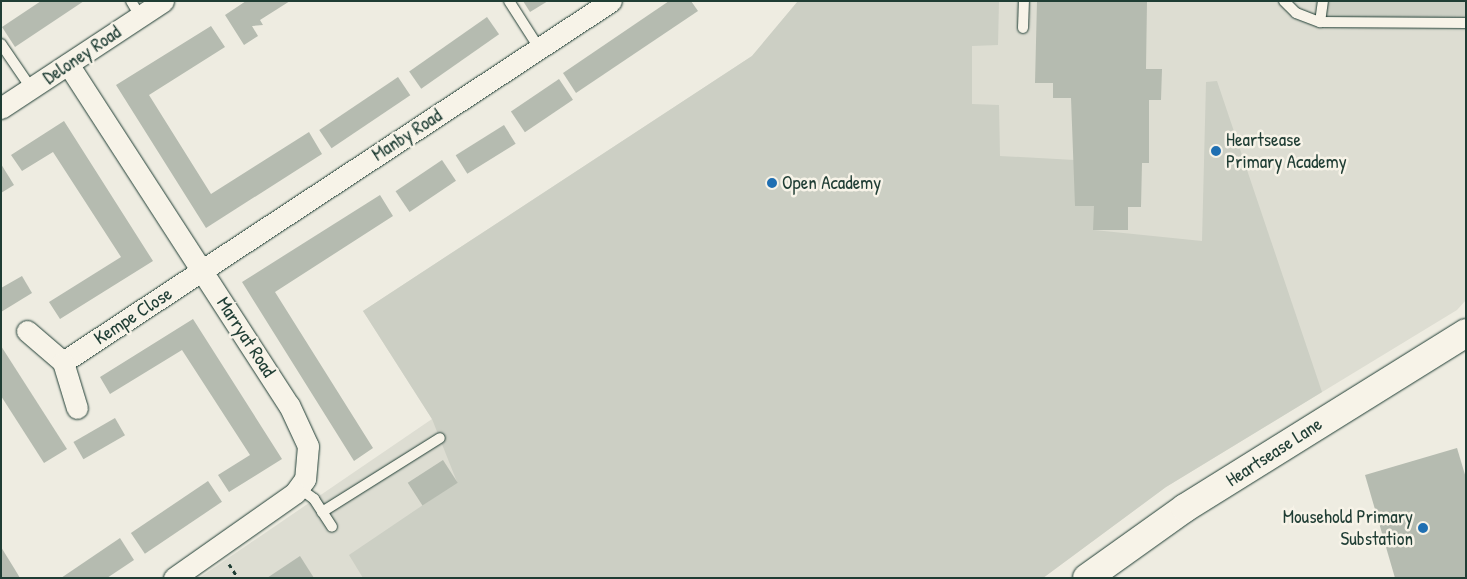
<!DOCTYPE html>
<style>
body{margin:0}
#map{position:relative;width:1467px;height:579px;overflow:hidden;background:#eeece1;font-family:"Patrick Hand",sans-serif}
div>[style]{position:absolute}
.built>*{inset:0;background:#ddddd2}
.green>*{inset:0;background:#cccfc4;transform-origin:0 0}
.building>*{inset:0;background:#b5bbb0;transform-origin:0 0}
.path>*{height:3px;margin-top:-1.5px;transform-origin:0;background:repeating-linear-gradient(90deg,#1f3d34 0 4px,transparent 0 8px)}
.roads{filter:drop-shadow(0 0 1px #1f3d34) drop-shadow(0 0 1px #1f3d34)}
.service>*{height:10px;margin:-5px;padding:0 5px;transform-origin:5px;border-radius:5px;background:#f7f3e8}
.minor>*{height:21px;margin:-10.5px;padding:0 10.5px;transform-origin:10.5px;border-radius:10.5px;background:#f7f3e8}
.trunk>*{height:28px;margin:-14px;padding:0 14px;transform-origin:14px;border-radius:14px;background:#f7f3e8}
.dots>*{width:14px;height:14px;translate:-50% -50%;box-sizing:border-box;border:2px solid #f7f3e8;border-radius:50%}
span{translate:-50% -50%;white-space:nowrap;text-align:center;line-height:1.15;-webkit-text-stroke:5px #f7f3e8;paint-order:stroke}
.street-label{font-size:19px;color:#1f3d34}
.poi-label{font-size:19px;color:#1f3d34}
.left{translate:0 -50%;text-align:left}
.right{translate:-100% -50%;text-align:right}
.frame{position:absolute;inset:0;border:2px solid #1f3d34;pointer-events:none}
</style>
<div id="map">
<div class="built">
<div style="clip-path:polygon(798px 1px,1466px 1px,1466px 300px,1457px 310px,1166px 487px,1043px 578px,199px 578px,432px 419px,363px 311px,752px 56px)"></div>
</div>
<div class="green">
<div style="clip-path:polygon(798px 1px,999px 1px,998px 45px,972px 46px,972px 104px,999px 105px,1000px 156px,1075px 160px,1075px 206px,1094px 206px,1094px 230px,1202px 241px,1206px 82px,1217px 81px,1322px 392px,1166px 487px,1043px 578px,363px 578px,349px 555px,457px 482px,432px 419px,363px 311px,752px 56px)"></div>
<div style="left:1323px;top:1px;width:143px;height:21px"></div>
</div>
<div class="building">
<div style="clip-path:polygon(41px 1px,84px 1px,15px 47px,2px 27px)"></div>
<div style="clip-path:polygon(246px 1px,290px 1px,260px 20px,263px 25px,252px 26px,258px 36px,244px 45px,225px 15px)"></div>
<div style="clip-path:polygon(523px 1px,548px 1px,530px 12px)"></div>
<div style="clip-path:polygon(669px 1px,691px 1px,698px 11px,576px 93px,563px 73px)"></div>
<div style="clip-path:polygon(1037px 1px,1147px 1px,1146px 69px,1162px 69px,1161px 100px,1149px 100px,1149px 163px,1142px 163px,1141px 207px,1128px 207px,1128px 230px,1093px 230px,1094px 206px,1075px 206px,1071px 98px,1053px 98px,1053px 83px,1035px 83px)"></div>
<div style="left:487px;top:17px;width:21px;height:95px;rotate:55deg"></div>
<div style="clip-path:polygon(211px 26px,225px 47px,149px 95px,211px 194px,309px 132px,322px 154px,206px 228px,116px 85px)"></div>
<div style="left:398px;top:77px;width:22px;height:95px;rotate:56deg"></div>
<div style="left:559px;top:79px;width:25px;height:58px;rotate:56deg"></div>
<div style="clip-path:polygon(64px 121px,153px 261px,60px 319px,49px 302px,121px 257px,53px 152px,22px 171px,11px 155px)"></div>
<div style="left:504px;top:125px;width:22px;height:57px;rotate:58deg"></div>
<div style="left:442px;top:160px;width:25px;height:56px;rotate:56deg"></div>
<div style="clip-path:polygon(1px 164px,14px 185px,1px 193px)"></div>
<div style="clip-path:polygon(380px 195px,393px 216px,275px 292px,373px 448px,354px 461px,242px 282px)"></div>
<div style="clip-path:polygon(22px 276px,32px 293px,1px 312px,1px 288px)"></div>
<div style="clip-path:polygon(193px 319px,282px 459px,229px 492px,218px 475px,250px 455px,182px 350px,110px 394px,100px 377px)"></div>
<div style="clip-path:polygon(1px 346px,67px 449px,44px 463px,1px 396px)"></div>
<div style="left:115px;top:418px;width:20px;height:48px;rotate:60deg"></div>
<div style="clip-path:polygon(1457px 448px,1466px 478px,1466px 578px,1395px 578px,1365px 475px)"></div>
<div style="left:443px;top:460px;width:27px;height:42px;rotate:57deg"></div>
<div style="left:208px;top:481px;width:25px;height:93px;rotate:56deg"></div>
<div style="clip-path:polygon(120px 538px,134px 560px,107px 578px,61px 578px)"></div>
<div style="clip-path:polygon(1px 547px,14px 568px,20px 578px,1px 578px)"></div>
<div style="clip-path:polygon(300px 556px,314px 578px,267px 578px)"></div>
</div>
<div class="path">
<div style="left:229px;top:564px;width:17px;rotate:57deg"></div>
</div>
<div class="roads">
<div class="service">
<div style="left:131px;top:1px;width:17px;rotate:59deg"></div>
<div style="left:509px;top:1px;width:56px;rotate:57.4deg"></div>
<div style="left:1284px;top:1px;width:17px;rotate:45deg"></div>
<div style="left:1296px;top:13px;width:26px;rotate:21deg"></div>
<div style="left:1320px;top:22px;width:146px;rotate:0.4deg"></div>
<div style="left:1320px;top:22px;width:21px;rotate:-82deg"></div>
<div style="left:1023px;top:28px;width:27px;rotate:-88deg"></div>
<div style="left:1px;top:44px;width:53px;rotate:55.7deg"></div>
<div style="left:299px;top:488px;width:19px;rotate:36deg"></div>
<div style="left:314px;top:499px;width:33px;rotate:57deg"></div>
<div style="left:322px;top:512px;width:139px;rotate:-32.1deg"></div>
</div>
<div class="minor">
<div style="left:68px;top:64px;width:406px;rotate:57.1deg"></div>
<div style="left:289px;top:405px;width:45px;rotate:65.1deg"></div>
<div style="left:308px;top:446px;width:33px;rotate:95deg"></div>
<div style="left:305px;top:479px;width:17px;rotate:126deg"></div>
<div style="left:295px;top:493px;width:148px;rotate:144.9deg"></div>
<div style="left:1px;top:108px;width:194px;rotate:-33.4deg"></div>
<div style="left:27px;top:331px;width:48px;rotate:40.7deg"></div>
<div style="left:63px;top:362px;width:656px;rotate:-33.38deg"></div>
<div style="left:63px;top:362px;width:48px;rotate:73.1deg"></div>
</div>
<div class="trunk">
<div style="left:1087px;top:578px;width:120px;rotate:-35.5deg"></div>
<div style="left:1185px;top:508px;width:331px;rotate:-31.9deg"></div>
</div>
</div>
<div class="dots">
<div style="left:1216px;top:151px;background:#1f6fb2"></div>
<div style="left:772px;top:183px;background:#1f6fb2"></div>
<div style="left:1423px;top:528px;background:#1f6fb2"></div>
</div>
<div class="street-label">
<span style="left:82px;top:55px;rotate:-34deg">Deloney Road</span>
<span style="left:407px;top:135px;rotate:-33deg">Manby Road</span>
<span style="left:133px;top:316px;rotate:-33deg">Kempe Close</span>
<span style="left:246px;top:337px;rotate:57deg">Marryat Road</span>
<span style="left:1274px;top:452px;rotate:-33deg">Heartsease Lane</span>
</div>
<div class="poi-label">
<span class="left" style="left:1226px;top:151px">Heartsease<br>Primary Academy</span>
<span class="left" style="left:782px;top:183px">Open Academy</span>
<span class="right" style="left:1413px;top:528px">Mousehold Primary<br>Substation</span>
</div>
<div class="frame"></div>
</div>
